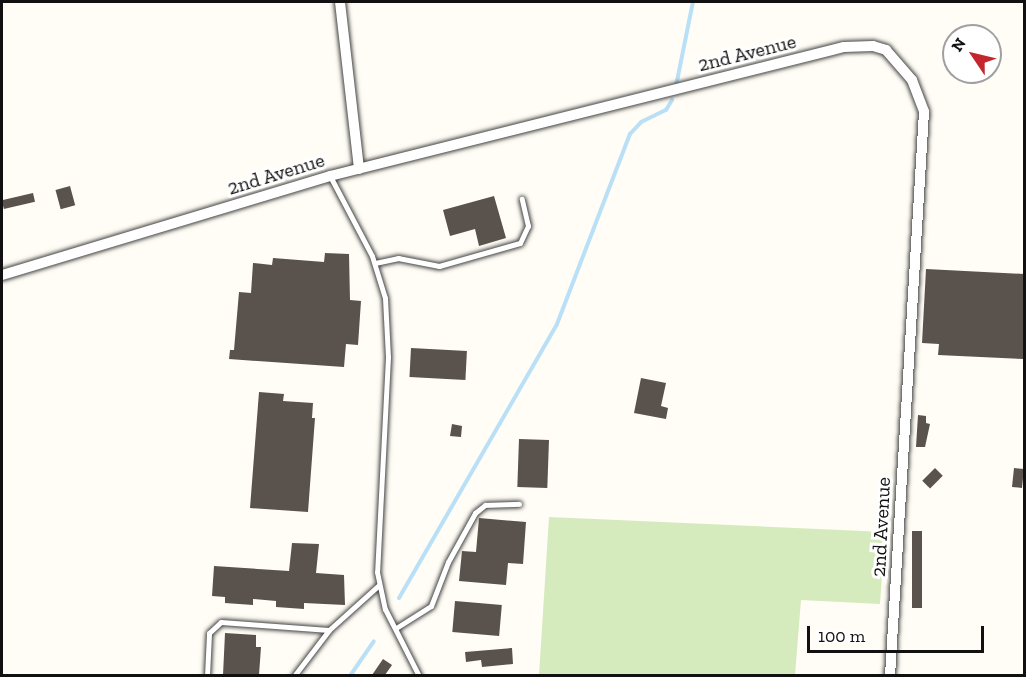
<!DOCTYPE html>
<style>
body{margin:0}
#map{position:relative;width:1026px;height:677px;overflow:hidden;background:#fffdf5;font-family:"Zilla Slab",serif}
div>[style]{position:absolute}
.green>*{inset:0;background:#d5ebbd}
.stream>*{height:4px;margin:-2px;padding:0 2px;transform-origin:2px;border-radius:2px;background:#b9e0f7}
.building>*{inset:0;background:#5a524d;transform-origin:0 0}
.roads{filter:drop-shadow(0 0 2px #444) drop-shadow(0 0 2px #444)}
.service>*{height:5px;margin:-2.5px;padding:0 2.5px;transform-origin:2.5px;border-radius:2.5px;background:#fff}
.minor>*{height:10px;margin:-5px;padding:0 5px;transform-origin:5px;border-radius:5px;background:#fff}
span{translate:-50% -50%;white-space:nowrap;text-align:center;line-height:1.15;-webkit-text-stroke:6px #fff;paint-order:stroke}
.street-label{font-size:20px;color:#111}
.frame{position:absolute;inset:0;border:3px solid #111;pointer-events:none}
.north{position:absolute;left:942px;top:24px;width:60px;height:60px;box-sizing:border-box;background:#fff;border:2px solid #a0a0a0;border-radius:50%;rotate:305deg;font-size:16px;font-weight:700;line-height:24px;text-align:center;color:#111}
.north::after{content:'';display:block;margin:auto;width:21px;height:27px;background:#c4262e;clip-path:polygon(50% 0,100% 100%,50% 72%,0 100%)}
.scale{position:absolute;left:807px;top:626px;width:177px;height:27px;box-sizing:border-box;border:3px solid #111;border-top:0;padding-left:8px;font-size:18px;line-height:21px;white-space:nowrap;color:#111;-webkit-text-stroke:4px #fff;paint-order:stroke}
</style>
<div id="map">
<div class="green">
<div style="clip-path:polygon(549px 517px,885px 532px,880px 604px,801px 600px,795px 675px,539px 675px)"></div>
</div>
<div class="stream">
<div style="left:676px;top:86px;width:86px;rotate:-78.6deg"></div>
<div style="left:399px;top:598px;width:316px;rotate:-60deg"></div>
<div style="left:557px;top:324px;width:204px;rotate:-69deg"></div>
<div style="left:630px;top:134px;width:16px;rotate:-47deg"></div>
<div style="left:641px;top:122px;width:28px;rotate:-26deg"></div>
<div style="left:666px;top:110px;width:12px;rotate:-59deg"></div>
<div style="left:350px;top:676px;width:42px;rotate:-55.6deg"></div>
</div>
<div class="building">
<div style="left:70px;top:186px;width:20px;height:15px;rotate:75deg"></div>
<div style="left:33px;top:193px;width:9px;height:32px;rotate:77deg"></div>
<div style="clip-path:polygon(494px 196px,506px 238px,479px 246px,475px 229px,450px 236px,443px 210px)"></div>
<div style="clip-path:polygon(325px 253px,349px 254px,350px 300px,361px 301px,358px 345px,346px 344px,344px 367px,229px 359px,230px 350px,234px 350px,239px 292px,251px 293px,253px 263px,272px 265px,273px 258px,324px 262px)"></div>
<div style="clip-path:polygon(926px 269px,1024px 274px,1024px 359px,938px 355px,939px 344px,922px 343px)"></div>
<div style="left:411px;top:348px;width:56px;height:29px;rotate:3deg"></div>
<div style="clip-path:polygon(641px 378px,666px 383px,661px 406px,668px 408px,666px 419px,634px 413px)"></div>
<div style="clip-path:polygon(259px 392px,284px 394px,283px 401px,313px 403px,312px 418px,315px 418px,308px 512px,250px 508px)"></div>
<div style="clip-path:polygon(918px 415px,926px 416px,926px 423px,930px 424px,925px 447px,916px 447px)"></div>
<div style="clip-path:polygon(452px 424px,462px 426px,461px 437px,450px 436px)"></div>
<div style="left:519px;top:439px;width:30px;height:48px;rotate:2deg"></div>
<div style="left:935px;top:468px;width:11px;height:18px;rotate:45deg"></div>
<div style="left:1014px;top:468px;width:10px;height:19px;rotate:6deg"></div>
<div style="clip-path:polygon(479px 518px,526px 522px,523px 564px,508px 563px,506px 585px,459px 581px,462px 551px,476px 552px)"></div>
<div style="left:912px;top:531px;width:10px;height:77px"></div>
<div style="clip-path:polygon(292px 543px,319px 544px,316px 573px,344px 575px,345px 605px,304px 603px,304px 609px,276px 607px,276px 601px,253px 599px,253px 605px,225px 603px,225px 597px,212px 596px,214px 566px,289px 571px)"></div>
<div style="left:455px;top:601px;width:47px;height:31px;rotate:5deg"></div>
<div style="clip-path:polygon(225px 633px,256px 635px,256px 647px,261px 647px,259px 675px,223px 675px)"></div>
<div style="clip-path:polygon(512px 648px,513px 664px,482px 667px,481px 660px,466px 662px,465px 652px)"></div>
<div style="clip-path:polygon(383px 659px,392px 665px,385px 675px,372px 675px)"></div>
</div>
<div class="roads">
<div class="service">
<div style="left:330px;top:176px;width:90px;rotate:62.3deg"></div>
<div style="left:372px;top:256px;width:44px;rotate:72.8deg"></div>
<div style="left:385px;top:298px;width:59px;rotate:87.1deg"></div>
<div style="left:388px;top:357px;width:215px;rotate:92.9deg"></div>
<div style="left:377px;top:572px;width:38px;rotate:78deg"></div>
<div style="left:385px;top:609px;width:75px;rotate:63.1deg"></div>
<div style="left:375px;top:263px;width:24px;rotate:-12deg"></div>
<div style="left:398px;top:258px;width:42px;rotate:11deg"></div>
<div style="left:439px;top:266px;width:84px;rotate:-15.9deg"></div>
<div style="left:520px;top:243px;width:19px;rotate:-65deg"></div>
<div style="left:528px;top:226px;width:28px;rotate:-103deg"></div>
<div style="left:396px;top:628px;width:41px;rotate:-32.2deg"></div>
<div style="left:431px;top:606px;width:47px;rotate:-68.9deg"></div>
<div style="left:448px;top:562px;width:56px;rotate:-61.1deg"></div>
<div style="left:475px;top:513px;width:13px;rotate:-39deg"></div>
<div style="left:485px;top:505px;width:34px;rotate:-2deg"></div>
<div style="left:207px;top:676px;width:43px;rotate:-87.3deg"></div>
<div style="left:209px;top:633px;width:16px;rotate:-43deg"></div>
<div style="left:221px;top:622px;width:108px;rotate:4.2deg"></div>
<div style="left:294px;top:676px;width:58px;rotate:-52.7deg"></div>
<div style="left:329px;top:630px;width:67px;rotate:-42deg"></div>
</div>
<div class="minor">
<div style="left:340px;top:2px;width:168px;rotate:83.5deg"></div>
<div style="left:2px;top:275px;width:343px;rotate:-16.8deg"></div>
<div style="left:330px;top:176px;width:530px;rotate:-14.09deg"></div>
<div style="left:844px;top:47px;width:29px;rotate:-2deg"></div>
<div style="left:873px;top:46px;width:14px;rotate:17deg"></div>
<div style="left:886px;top:50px;width:40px;rotate:49deg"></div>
<div style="left:912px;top:80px;width:34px;rotate:69deg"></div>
<div style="left:924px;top:112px;width:565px;rotate:93.45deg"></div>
</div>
</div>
<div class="street-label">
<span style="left:747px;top:53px;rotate:-14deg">2nd Avenue</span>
<span style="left:276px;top:174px;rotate:-17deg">2nd Avenue</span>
<span style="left:881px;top:527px;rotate:-87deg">2nd Avenue</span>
</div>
<div class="frame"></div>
<div class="north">N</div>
<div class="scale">100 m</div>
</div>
